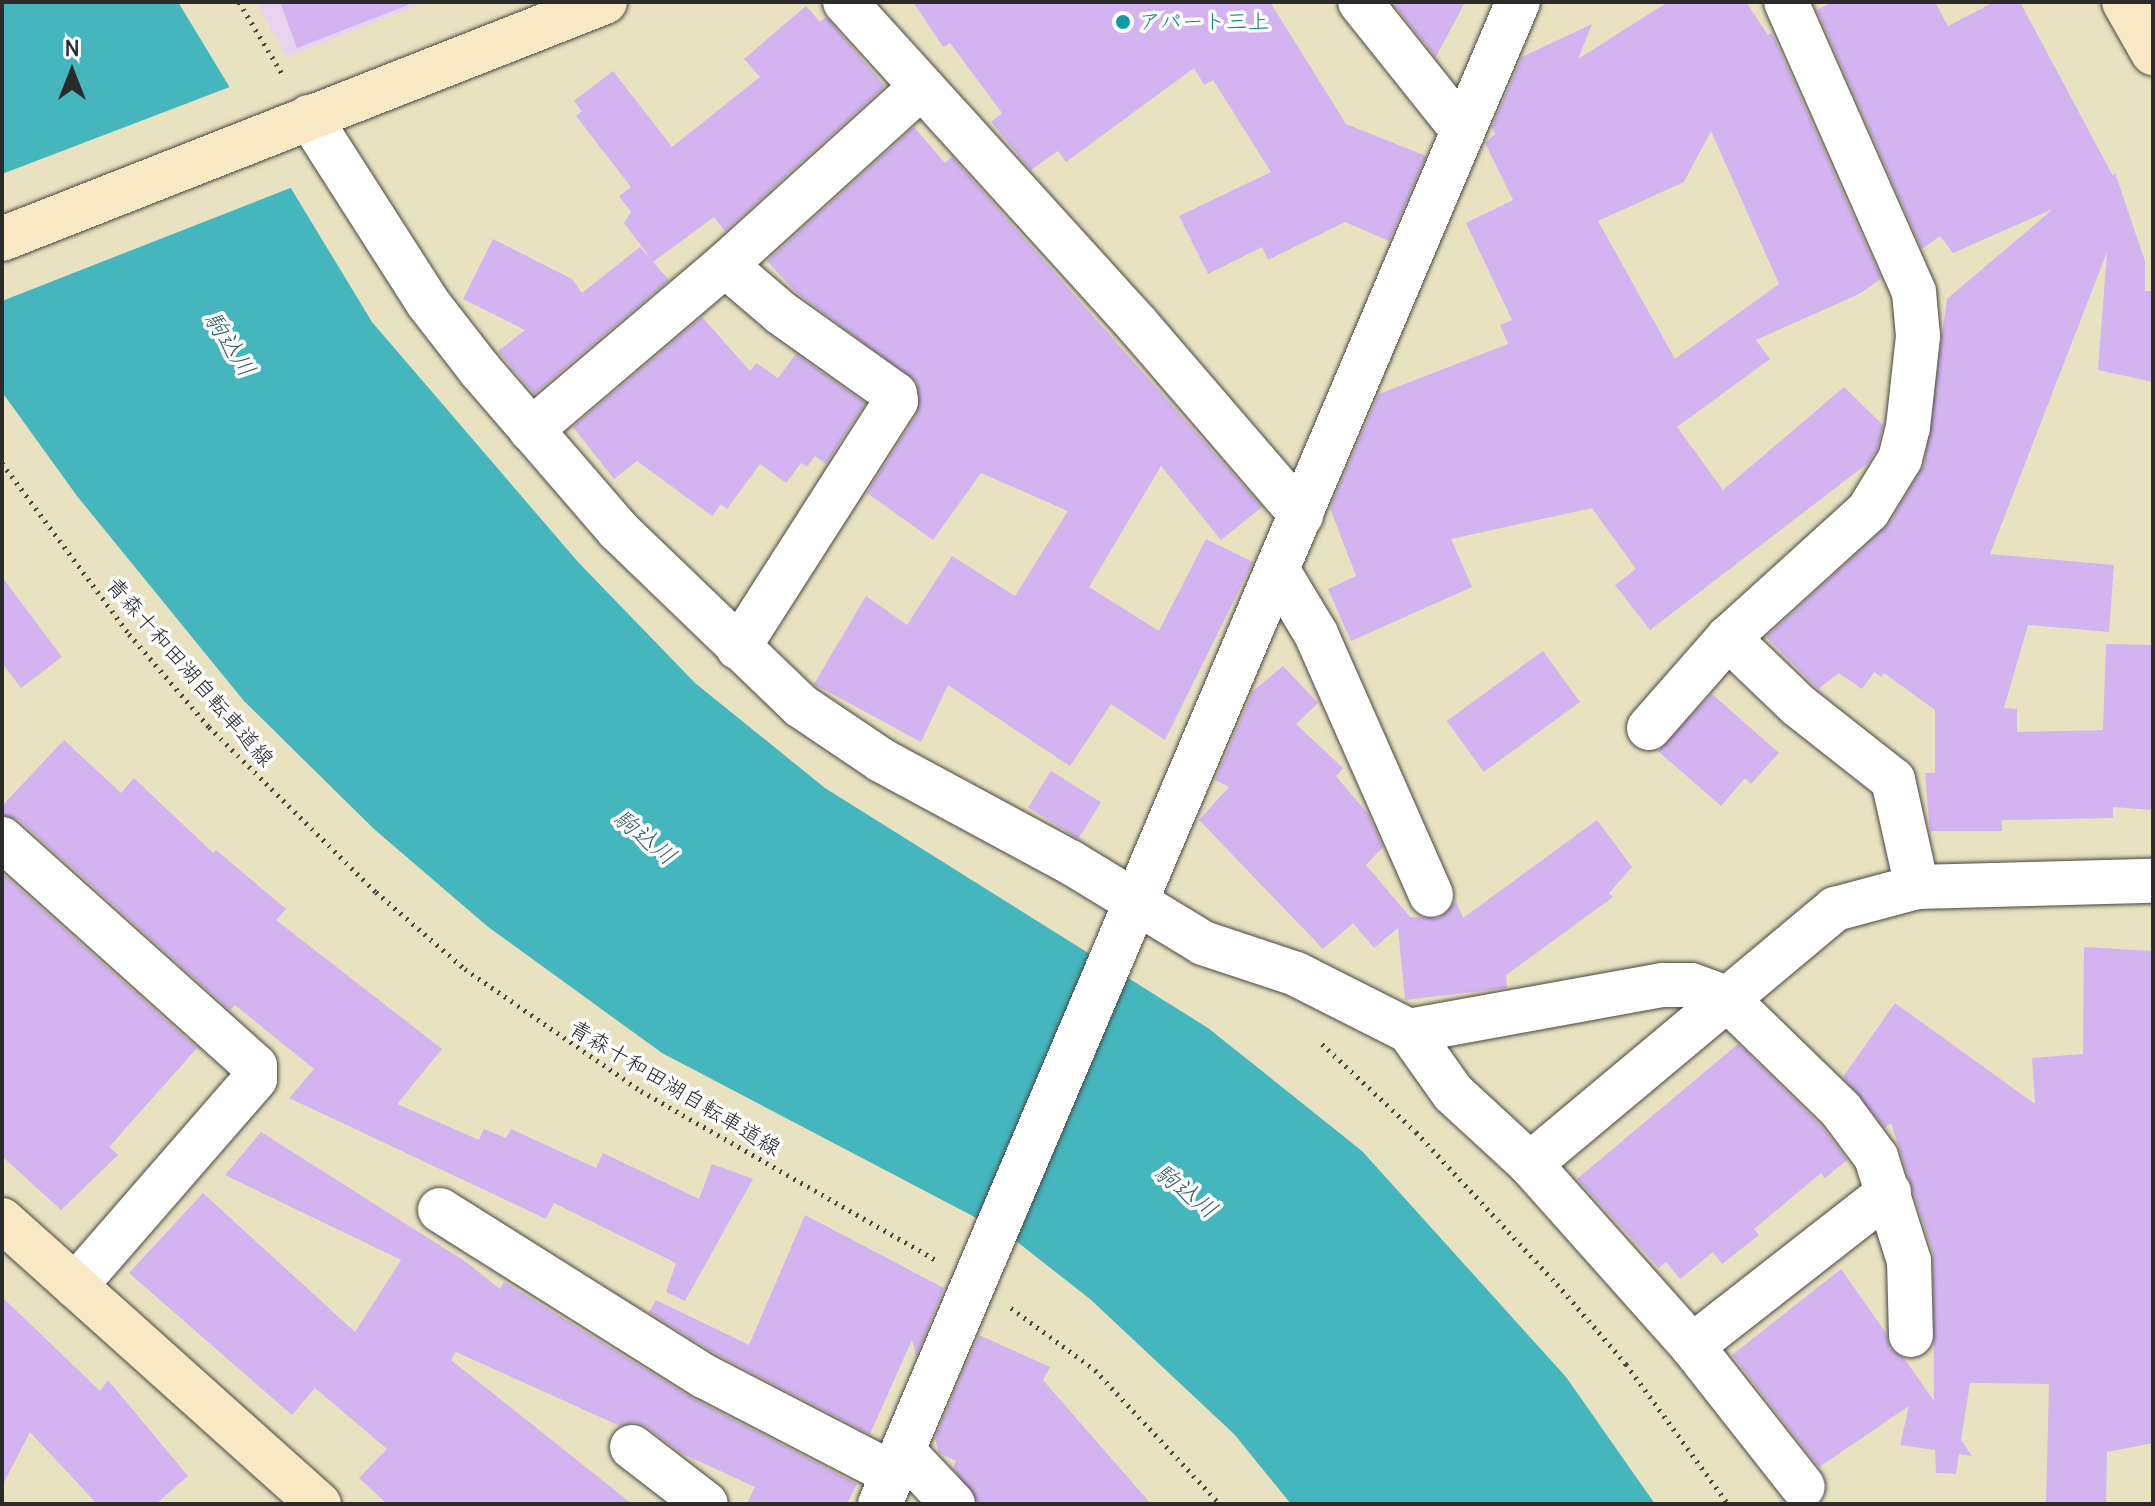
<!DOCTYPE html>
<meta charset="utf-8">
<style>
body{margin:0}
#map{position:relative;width:2155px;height:1506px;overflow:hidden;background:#e8e2c0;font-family:Delius,"Klee One",sans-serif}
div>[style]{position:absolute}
.built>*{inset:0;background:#e7d2ef}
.water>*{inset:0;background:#45b5be}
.pier>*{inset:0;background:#e8e2c0}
.building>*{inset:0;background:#d3b4f0;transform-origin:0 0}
.path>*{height:5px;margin-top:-2.5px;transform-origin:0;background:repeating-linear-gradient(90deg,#474641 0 2px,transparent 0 8px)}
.roads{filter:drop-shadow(0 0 2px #474641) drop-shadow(0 0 2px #474641)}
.street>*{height:44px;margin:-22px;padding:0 22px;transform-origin:22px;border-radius:22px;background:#fff}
.secondary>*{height:44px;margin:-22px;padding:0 22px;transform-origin:22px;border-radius:22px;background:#f8e8c3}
.dots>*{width:22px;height:22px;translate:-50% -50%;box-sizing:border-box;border:4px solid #fff;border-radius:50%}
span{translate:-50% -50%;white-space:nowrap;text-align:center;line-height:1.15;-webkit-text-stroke:7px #fff;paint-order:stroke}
.culture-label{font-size:22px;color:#0d838f}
.left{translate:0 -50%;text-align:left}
.street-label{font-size:22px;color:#2b2b2b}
.water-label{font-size:24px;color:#356266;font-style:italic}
.frame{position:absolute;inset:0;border:4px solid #2b2b2b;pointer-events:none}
.north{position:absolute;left:32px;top:32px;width:80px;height:80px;-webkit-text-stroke:6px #fff;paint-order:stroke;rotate:0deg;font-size:22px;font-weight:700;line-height:32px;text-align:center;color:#2b2b2b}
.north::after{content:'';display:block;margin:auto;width:28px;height:36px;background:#2b2b2b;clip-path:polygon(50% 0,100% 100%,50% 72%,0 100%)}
</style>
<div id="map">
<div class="built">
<div style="clip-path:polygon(256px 2px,425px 2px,287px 57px)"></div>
</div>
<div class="water">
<div style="clip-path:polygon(2px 2px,178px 2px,372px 322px,578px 562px,695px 683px,825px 788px,1208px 1028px,1362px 1151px,1566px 1377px,1655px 1504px,1291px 1504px,1234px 1434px,1090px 1299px,1007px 1234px,662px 1053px,487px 926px,374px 829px,244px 701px,77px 496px,2px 392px)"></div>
</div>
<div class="pier">
<div style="clip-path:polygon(235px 85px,298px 185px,2px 301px,2px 174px)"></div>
</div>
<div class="building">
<div style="clip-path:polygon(280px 2px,408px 2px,408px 5px,297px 48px)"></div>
<div style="clip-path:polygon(913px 2px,1270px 2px,1346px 124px,1426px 156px,1389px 241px,1345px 222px,1268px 260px,1262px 247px,1208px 274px,1179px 216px,1271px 172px,1213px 80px,1204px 85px,1194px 68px,1066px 162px,1058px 151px,1031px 170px,991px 122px,1002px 113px,950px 43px,943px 47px)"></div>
<div style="clip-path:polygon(1392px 2px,1465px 2px,1436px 57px)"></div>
<div style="clip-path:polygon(evenodd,1668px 2px,1746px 2px,1768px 35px,1772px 33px,1881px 279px,1859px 294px,1756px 340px,1770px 359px,1677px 427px,1723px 490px,1844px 387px,1883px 425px,1877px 449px,1868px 463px,1650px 630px,1615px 585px,1636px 569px,1592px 508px,1451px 539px,1472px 587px,1351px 641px,1328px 589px,1356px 576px,1330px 508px,1379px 394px,1508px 344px,1500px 325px,1512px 320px,1466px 223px,1513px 200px,1485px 143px,1495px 134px,1492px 127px,1522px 57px,1592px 24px,1578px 59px,1668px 2px,1711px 131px,1779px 284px,1675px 359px,1598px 221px,1684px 182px,1711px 131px)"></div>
<div style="clip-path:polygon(1832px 2px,1935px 2px,1948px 26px,1994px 2px,2020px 2px,2113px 176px,2115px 173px,2145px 261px,2145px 291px,2153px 291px,2153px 382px,2098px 370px,2107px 252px,1990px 554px,2114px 565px,2109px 632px,2028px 625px,2004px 708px,2017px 709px,2017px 732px,2103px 730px,2106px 644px,2153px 645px,2153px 810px,2113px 807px,2113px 818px,2002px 820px,2002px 831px,1930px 831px,1925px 773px,1935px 773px,1935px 710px,1884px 673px,1881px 677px,1874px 672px,1862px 689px,1839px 673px,1818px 689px,1766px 637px,1889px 524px,1924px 465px,1947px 299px,2053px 209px,1953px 253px,1940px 236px,1922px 249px,1817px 10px)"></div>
<div style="clip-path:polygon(806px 6px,820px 22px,826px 17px,884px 85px,882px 89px,725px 231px,714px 217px,653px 262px,669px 280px,534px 394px,498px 351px,525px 330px,463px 299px,493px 239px,572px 279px,582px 293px,640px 247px,652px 260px,624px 223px,631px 212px,619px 196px,631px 187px,576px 116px,582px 111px,574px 101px,613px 71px,672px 147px,760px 77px,744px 59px)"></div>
<div style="clip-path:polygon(914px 127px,945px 163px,952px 157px,1262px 507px,1221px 540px,1161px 466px,1089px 587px,1159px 631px,1206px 539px,1253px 562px,1165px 740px,1111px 704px,1070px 766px,948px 685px,921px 742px,814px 684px,866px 596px,907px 625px,952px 556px,1015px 596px,1068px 511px,981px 473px,933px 540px,867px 493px,917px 414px,917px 382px,797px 293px,767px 261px)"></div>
<div style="clip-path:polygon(702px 317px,750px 371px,756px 363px,778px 378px,796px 354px,865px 403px,826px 464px,815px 456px,807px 467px,801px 463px,786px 483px,760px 464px,727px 509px,721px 504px,712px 516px,637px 461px,614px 479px,573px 427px)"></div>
<div style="clip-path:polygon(2px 577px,62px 657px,21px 688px,2px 663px)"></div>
<div style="left:1543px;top:651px;width:63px;height:119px;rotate:54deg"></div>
<div style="clip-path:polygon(1283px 666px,1318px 703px,1296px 724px,1343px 768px,1336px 776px,1368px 814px,1383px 847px,1366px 865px,1410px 917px,1440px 918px,1456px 901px,1463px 918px,1597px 820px,1632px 867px,1609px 893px,1613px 897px,1506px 975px,1507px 988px,1405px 1000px,1398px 928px,1374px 948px,1353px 923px,1323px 949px,1199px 820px,1229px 787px,1215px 780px,1253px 691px)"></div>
<div style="clip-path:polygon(1712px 694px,1779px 753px,1751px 784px,1745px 778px,1721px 806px,1658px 751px)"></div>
<div style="clip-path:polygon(64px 740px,121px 793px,134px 778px,213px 853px,216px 850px,286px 909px,276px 920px,442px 1049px,397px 1104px,479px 1140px,484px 1129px,506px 1138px,511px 1129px,596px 1168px,603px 1153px,699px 1199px,712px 1164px,753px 1179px,685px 1301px,666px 1292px,676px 1263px,554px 1203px,546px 1219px,289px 1098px,314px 1069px,235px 1005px,230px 1010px,19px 820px,2px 815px,2px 806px)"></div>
<div style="left:1051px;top:771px;width:59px;height:43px;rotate:32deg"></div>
<div style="clip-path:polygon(2px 873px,197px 1048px,109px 1147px,118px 1155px,61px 1210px,2px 1156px)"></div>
<div style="clip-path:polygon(2084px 947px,2153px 951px,2153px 1443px,2107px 1452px,2106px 1504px,2046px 1504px,2049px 1384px,1970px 1383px,1961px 1440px,1972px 1456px,1959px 1454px,1956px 1474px,1936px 1473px,1935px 1450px,1900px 1445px,1909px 1406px,1819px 1467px,1732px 1355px,1841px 1269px,1886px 1333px,1890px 1349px,1904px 1358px,1934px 1401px,1933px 1253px,1891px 1123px,1885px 1128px,1843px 1077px,1895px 1003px,2035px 1104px,2032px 1058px,2083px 1054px)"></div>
<div style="clip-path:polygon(1738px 1044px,1822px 1127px,1847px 1160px,1825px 1178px,1821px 1173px,1754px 1229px,1759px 1235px,1722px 1264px,1713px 1252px,1680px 1279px,1666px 1262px,1659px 1268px,1577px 1179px)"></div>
<div style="clip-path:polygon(261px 1132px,466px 1262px,500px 1289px,504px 1282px,692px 1398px,857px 1484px,847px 1504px,747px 1504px,755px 1487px,681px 1453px,647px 1427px,635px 1422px,620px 1426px,456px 1352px,451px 1360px,632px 1504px,387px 1504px,359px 1478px,387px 1449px,315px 1388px,292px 1415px,129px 1273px,203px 1193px,355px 1332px,401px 1260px,225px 1175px)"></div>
<div style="clip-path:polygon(805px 1215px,944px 1288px,916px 1356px,912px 1340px,870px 1434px,716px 1354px,649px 1312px,656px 1300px,749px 1345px)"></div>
<div style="clip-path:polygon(2px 1297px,100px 1391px,108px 1380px,188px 1476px,156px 1504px,97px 1504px,30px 1432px,2px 1486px)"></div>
<div style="clip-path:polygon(979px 1335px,1050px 1367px,1043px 1380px,1151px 1504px,979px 1504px,953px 1468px,956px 1461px,939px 1453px,935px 1438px)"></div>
</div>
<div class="path">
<div style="left:239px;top:2px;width:87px;rotate:59deg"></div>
<div style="left:2px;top:463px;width:213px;rotate:53.4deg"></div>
<div style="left:129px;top:634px;width:123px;rotate:49.3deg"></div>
<div style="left:209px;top:727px;width:235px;rotate:44.7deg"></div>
<div style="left:376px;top:892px;width:118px;rotate:40.9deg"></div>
<div style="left:465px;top:969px;width:214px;rotate:34.7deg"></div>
<div style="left:641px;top:1091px;width:340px;rotate:29.8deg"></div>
<div style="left:1322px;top:1044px;width:129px;rotate:43.1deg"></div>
<div style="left:1416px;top:1132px;width:207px;rotate:47.2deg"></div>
<div style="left:1557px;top:1284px;width:106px;rotate:49.2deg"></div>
<div style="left:1626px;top:1364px;width:173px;rotate:53.9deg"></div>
<div style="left:1011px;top:1308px;width:104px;rotate:36.4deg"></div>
<div style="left:1095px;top:1370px;width:183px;rotate:47deg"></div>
</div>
<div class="roads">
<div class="street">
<div style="left:845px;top:2px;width:435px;rotate:47.8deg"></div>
<div style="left:1137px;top:324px;width:252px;rotate:49.3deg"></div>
<div style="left:1360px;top:2px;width:165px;rotate:51.4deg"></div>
<div style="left:309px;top:117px;width:221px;rotate:57.4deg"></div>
<div style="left:428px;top:303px;width:85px;rotate:52.2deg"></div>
<div style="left:480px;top:370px;width:211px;rotate:49.2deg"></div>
<div style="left:618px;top:530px;width:254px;rotate:43.9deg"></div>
<div style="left:801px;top:706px;width:97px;rotate:34deg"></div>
<div style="left:881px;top:760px;width:215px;rotate:28.4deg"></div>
<div style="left:1070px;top:862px;width:156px;rotate:31.3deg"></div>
<div style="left:1203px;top:943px;width:98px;rotate:18.4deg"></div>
<div style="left:1296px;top:974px;width:127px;rotate:26.8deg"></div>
<div style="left:1409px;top:1031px;width:258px;rotate:-10.3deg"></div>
<div style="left:1663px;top:985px;width:28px"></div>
<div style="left:1691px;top:985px;width:37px;rotate:20deg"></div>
<div style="left:1726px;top:998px;width:161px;rotate:44.2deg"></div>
<div style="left:1841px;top:1110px;width:59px;rotate:53.3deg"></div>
<div style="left:1876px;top:1157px;width:109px;rotate:72.4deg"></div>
<div style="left:1909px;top:1261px;width:74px;rotate:88.5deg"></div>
<div style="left:725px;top:265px;width:74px;rotate:40.6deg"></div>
<div style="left:781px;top:313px;width:140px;rotate:35.4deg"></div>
<div style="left:895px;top:394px;width:7px;rotate:82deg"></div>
<div style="left:896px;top:401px;width:293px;rotate:122.6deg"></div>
<div style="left:531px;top:430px;width:255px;rotate:-40.4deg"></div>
<div style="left:725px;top:265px;width:265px;rotate:-42.2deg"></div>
<div style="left:1278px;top:571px;width:74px;rotate:58.9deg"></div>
<div style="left:1316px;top:634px;width:285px;rotate:66.2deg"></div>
<div style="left:1728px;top:638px;width:98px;rotate:43.8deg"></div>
<div style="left:1799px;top:706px;width:120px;rotate:38.2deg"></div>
<div style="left:1893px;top:780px;width:110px;rotate:77.4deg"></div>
<div style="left:1649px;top:728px;width:120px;rotate:-48.7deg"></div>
<div style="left:1728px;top:638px;width:189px;rotate:-42.2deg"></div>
<div style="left:1868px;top:511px;width:61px;rotate:-58.4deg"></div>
<div style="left:1900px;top:459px;width:33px;rotate:-76deg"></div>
<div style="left:1908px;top:427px;width:92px;rotate:-83.7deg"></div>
<div style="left:1918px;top:336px;width:44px;rotate:-95.2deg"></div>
<div style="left:1914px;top:292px;width:317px;rotate:-113.8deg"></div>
<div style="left:2px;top:839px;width:340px;rotate:41.9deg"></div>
<div style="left:255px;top:1066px;width:13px;rotate:90deg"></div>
<div style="left:255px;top:1079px;width:274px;rotate:131deg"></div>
<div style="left:1409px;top:1031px;width:76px;rotate:54.6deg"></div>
<div style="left:1453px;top:1093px;width:105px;rotate:42.7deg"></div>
<div style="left:1530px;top:1164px;width:244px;rotate:48.3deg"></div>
<div style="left:1692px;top:1346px;width:179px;rotate:51.8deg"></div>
<div style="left:1530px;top:1164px;width:398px;rotate:-39.9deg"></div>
<div style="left:1835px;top:909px;width:85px;rotate:-15deg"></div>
<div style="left:1917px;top:887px;width:236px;rotate:-1.5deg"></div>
<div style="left:440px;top:1210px;width:312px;rotate:32.2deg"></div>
<div style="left:704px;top:1376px;width:213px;rotate:27.4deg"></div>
<div style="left:1692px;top:1346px;width:250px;rotate:-38deg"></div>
<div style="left:632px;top:1447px;width:93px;rotate:37.6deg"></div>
<div style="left:903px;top:1451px;width:73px;rotate:46.7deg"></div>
<div style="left:880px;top:1504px;width:1632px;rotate:-66.99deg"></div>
</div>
<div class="secondary">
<div style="left:2124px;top:2px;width:59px;rotate:60.4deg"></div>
<div style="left:2px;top:239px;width:648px;rotate:-21.46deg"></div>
<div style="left:2px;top:1220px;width:426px;rotate:41.9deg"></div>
</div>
</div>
<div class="dots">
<div style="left:1123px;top:22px;background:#0f9aa8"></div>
</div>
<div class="culture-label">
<span class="left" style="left:1139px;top:22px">アパート三上</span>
</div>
<div class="street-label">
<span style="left:190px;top:672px;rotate:49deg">青森十和田湖自転車道線</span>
<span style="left:675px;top:1088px;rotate:31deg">青森十和田湖自転車道線</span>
</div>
<div class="water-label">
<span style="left:230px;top:344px;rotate:57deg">駒込川</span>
<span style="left:645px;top:837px;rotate:39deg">駒込川</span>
<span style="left:1186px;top:1191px;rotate:38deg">駒込川</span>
</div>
<div class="frame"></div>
<div class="north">N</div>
</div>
